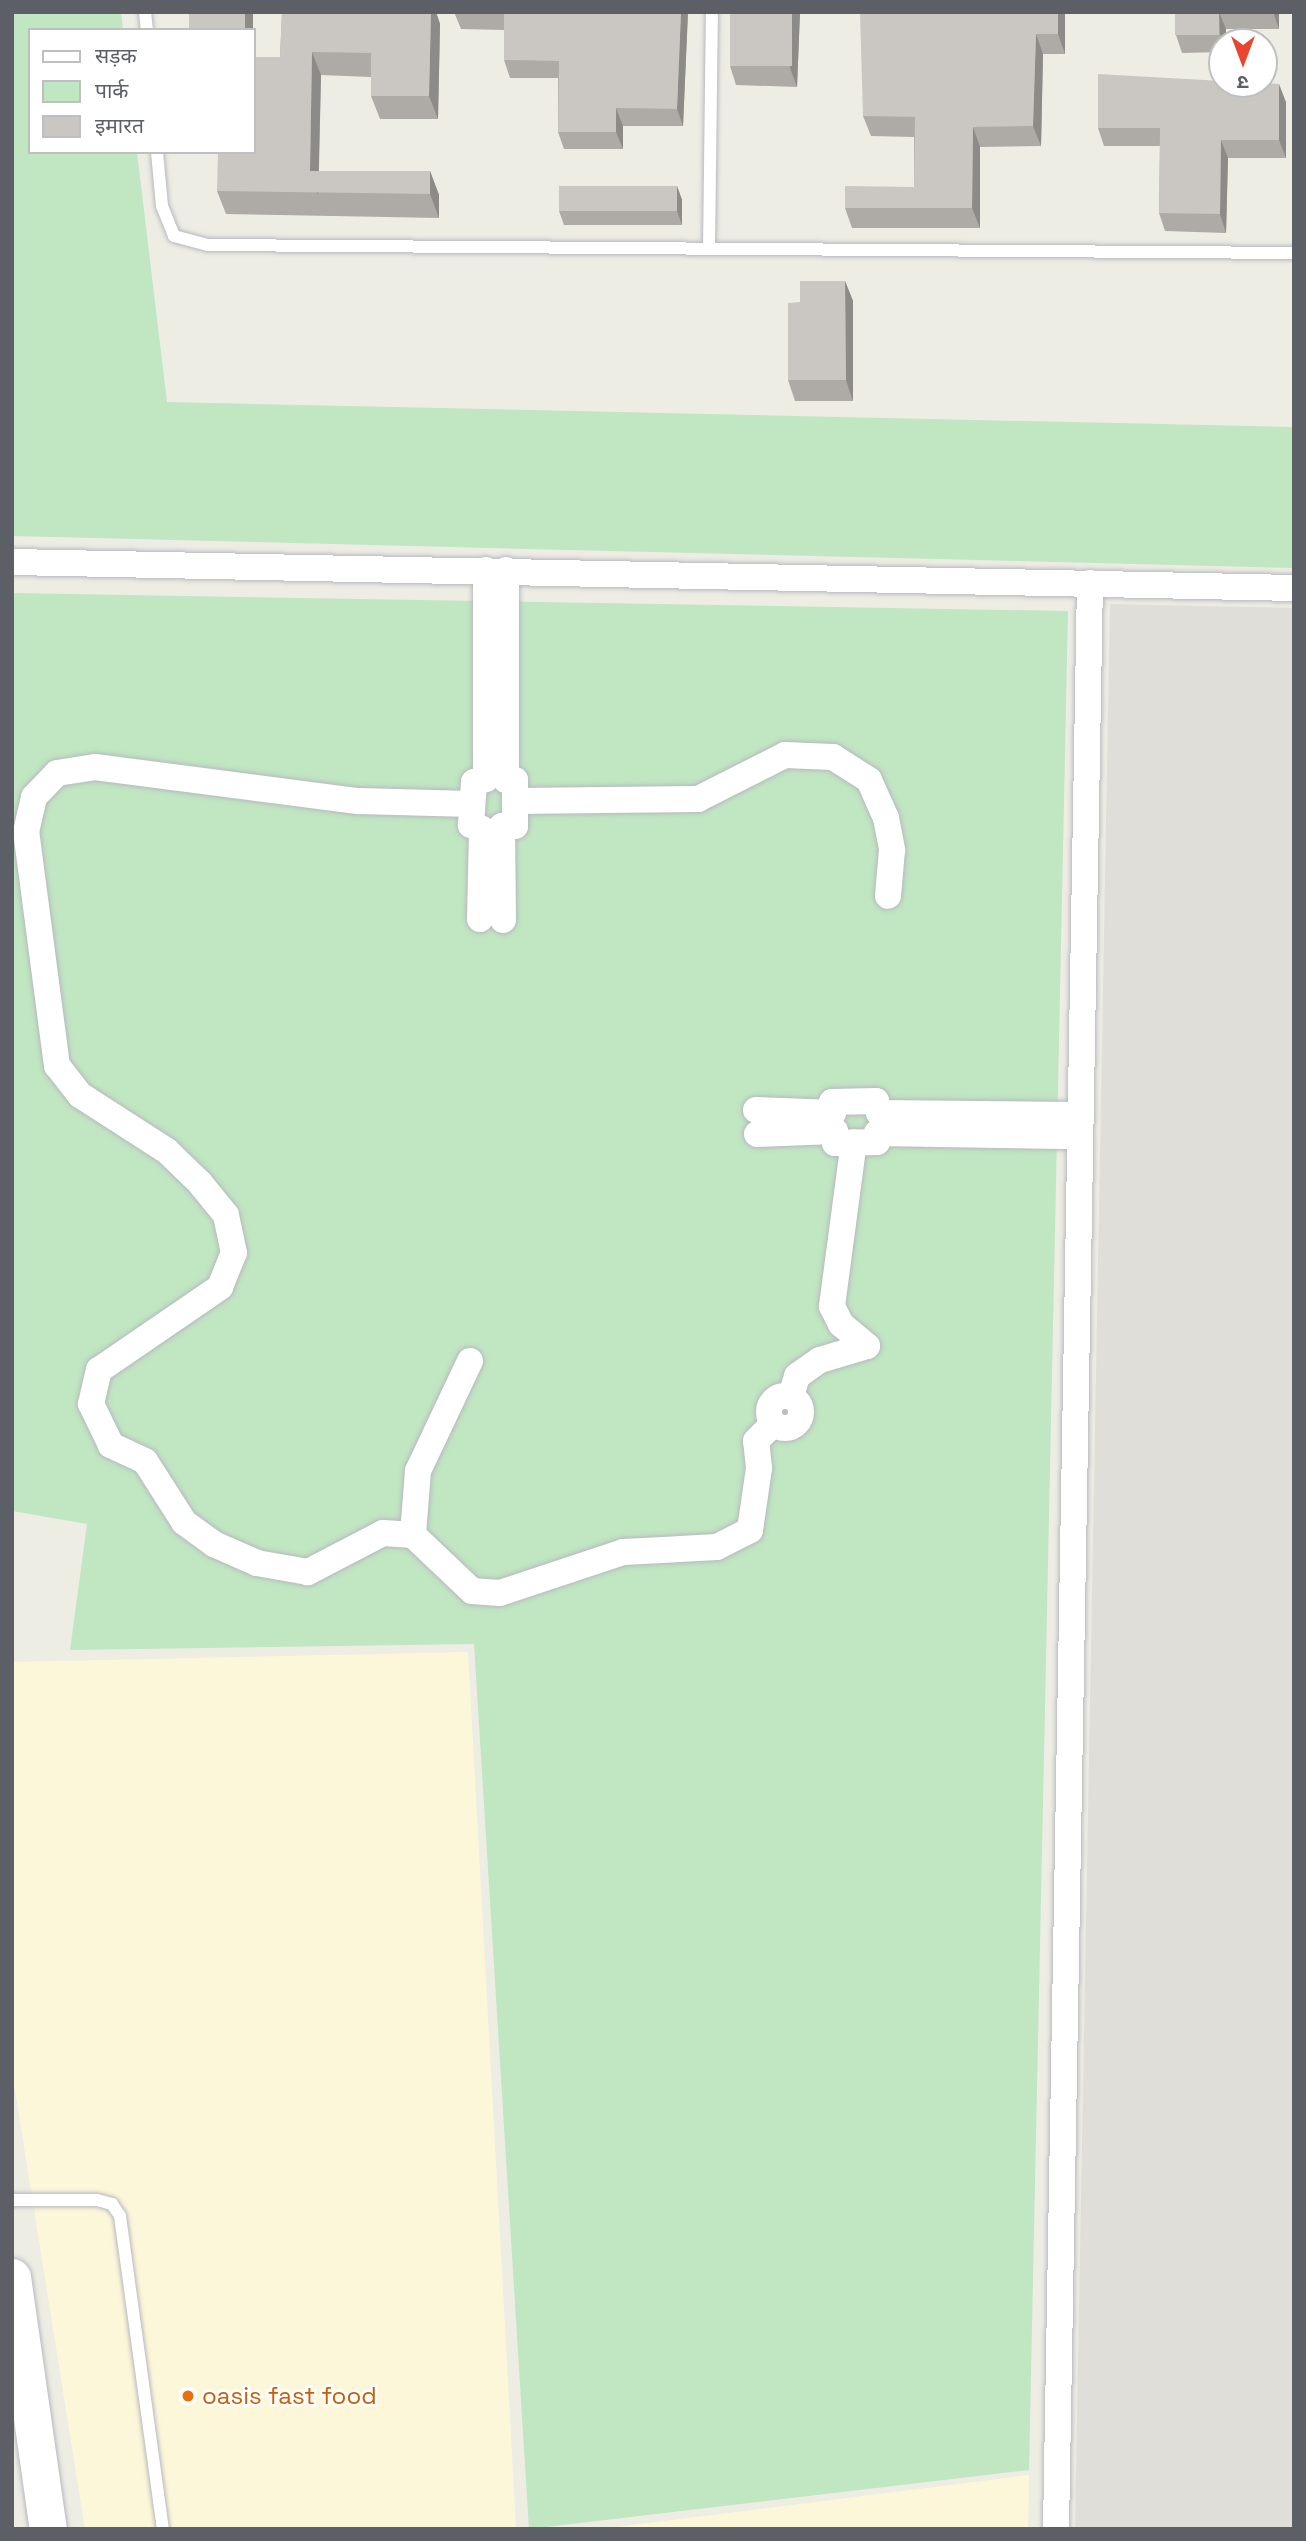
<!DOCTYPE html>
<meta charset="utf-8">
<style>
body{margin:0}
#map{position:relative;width:1306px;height:2541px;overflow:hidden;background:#eeede4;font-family:"Space Grotesk","Noto Sans Devanagari",sans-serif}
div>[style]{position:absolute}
.commercial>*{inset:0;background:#fdf7da}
.industrial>*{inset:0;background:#e0ded8}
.green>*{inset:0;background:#c1e6c2}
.roads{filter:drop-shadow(0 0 2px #b7b9be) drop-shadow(0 0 2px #b7b9be)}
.lane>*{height:12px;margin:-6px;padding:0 6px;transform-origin:6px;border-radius:6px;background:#fff}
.street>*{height:26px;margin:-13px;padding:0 13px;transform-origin:13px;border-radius:13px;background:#fff}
.street>.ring{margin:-13px;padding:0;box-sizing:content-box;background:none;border:26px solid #fff;border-radius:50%}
.secondary>*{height:37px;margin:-18.5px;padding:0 18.5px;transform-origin:18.5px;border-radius:18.5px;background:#fff}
.wall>*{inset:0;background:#aeaaa6;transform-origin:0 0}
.shaded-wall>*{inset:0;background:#8d8b87;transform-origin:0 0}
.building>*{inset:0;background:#cac6c1;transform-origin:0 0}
.dots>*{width:19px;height:19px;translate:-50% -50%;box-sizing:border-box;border:4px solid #fff;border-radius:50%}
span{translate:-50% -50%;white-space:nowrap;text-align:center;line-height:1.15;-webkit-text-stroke:5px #fff;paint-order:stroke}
.food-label{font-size:24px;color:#c56008}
.left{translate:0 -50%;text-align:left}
.frame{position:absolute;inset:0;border:14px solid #5c5f65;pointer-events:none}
.legend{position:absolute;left:28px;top:28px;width:228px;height:126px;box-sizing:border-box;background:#fff;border:2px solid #bebfc1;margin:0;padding:9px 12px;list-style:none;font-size:21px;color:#5c5f65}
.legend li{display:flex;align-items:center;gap:14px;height:35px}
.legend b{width:35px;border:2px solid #bebfc1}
.north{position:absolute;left:1208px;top:28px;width:70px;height:70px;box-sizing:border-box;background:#fff;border:2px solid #bebfc1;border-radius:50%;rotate:180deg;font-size:19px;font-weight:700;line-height:28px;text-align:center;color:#5c5f65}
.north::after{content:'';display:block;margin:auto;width:24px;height:32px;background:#e74631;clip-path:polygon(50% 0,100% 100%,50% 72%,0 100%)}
</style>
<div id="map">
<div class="commercial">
<div style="clip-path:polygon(468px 1652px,516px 2529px,85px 2529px,12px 2071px,12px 1662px)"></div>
<div style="clip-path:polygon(1029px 2475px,1028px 2529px,601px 2529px)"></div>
</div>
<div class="industrial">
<div style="clip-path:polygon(1110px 604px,1294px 608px,1294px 2529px,1075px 2529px)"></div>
</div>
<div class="green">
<div style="clip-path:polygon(12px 12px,121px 12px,123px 30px,30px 30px,30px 152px,137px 152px,167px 402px,1294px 427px,1294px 568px,12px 536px)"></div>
<div style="clip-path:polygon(12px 593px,1068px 611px,1029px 2470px,529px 2529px,474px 1644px,70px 1650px,87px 1524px,12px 1511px)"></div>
</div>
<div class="roads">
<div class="lane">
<div style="left:145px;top:12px;width:18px;rotate:84deg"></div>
<div style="left:157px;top:152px;width:54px;rotate:84.7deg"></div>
<div style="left:162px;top:206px;width:32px;rotate:68deg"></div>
<div style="left:174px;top:236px;width:34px;rotate:15deg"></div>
<div style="left:207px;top:245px;width:1087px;rotate:0.42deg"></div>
<div style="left:709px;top:249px;width:237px;rotate:-89.3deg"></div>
<div style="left:12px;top:2200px;width:85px"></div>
<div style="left:97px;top:2200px;width:16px;rotate:15deg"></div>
<div style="left:112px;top:2204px;width:14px;rotate:56deg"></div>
<div style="left:120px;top:2216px;width:316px;rotate:82.2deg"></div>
</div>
<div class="street">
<div style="left:12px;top:562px;width:1282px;rotate:1.16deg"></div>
<div style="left:515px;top:801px;width:183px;rotate:-0.6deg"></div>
<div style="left:698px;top:799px;width:97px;rotate:-26.8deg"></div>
<div style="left:785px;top:755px;width:48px;rotate:2.4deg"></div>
<div style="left:833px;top:757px;width:43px;rotate:32.6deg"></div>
<div style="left:869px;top:780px;width:42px;rotate:65.9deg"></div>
<div style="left:886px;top:818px;width:33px;rotate:79deg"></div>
<div style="left:892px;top:850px;width:46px;rotate:95deg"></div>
<div style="left:480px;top:919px;width:90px;rotate:-88.7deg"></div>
<div style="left:482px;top:829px;width:12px;rotate:-160deg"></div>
<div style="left:471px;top:825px;width:43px;rotate:-86deg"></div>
<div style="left:474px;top:782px;width:12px;rotate:-14deg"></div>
<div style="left:486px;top:779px;width:209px;rotate:-90deg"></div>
<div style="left:503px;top:920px;width:94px;rotate:-90.6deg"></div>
<div style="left:502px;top:826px;width:13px"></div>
<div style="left:515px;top:826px;width:46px;rotate:-90deg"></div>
<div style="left:515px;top:780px;width:9px;rotate:180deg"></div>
<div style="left:506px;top:780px;width:210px;rotate:-90deg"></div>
<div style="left:756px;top:1110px;width:77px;rotate:2.2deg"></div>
<div style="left:833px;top:1113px;width:11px;rotate:-95deg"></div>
<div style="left:832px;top:1102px;width:44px;rotate:-1.3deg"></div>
<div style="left:876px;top:1101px;width:12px;rotate:76deg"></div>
<div style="left:879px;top:1113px;width:199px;rotate:0.6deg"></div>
<div style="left:757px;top:1134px;width:78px;rotate:-2.2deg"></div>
<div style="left:835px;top:1131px;width:12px;rotate:90deg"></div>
<div style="left:835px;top:1143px;width:42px;rotate:-1.4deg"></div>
<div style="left:877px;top:1142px;width:9px;rotate:-90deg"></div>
<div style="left:877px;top:1133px;width:201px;rotate:0.9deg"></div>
<div style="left:470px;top:1361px;width:122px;rotate:115.3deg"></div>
<div style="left:418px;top:1471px;width:64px;rotate:94.5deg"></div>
<div style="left:413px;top:1535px;width:30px;rotate:-176deg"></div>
<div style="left:383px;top:1533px;width:85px;rotate:152.5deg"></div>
<div style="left:308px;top:1572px;width:52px;rotate:-170deg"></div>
<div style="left:257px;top:1563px;width:47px;rotate:-156.2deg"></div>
<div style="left:214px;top:1544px;width:37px;rotate:-144deg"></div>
<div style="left:184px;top:1522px;width:72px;rotate:-122.6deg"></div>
<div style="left:145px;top:1461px;width:38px;rotate:-155deg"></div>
<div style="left:111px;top:1445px;width:46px;rotate:-116deg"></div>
<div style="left:91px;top:1404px;width:35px;rotate:-77deg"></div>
<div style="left:99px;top:1370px;width:147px;rotate:-34.4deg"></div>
<div style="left:220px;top:1287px;width:37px;rotate:-68deg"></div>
<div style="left:234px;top:1253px;width:39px;rotate:-102deg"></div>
<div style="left:226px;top:1215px;width:41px;rotate:-129.1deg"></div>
<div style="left:200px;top:1183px;width:46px;rotate:-135.9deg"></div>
<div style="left:167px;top:1151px;width:103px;rotate:-147.2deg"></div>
<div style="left:80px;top:1095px;width:37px;rotate:-128deg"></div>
<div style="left:57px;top:1066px;width:236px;rotate:-97.5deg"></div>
<div style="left:26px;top:832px;width:36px;rotate:-77deg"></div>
<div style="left:34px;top:797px;width:33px;rotate:-46deg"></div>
<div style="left:57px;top:773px;width:38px;rotate:-9deg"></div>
<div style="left:95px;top:767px;width:265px;rotate:7.4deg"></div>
<div style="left:358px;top:801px;width:114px;rotate:1.5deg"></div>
<div class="ring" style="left:769px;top:1396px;width:6px;height:6px"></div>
<div style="left:791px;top:1396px;width:21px;rotate:-73deg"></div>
<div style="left:797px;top:1376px;width:28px;rotate:-35deg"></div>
<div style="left:820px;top:1360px;width:49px;rotate:-16.6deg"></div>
<div style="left:867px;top:1346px;width:34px;rotate:-140deg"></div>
<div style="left:841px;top:1324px;width:20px;rotate:-117deg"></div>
<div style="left:832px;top:1306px;width:165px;rotate:-82.4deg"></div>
<div style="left:413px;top:1535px;width:81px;rotate:43.5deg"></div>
<div style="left:472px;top:1591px;width:28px;rotate:4deg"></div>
<div style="left:500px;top:1593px;width:130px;rotate:-18.4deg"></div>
<div style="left:623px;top:1552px;width:94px;rotate:-3deg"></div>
<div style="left:717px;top:1547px;width:37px;rotate:-27deg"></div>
<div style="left:750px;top:1530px;width:63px;rotate:-81.7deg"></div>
<div style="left:759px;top:1468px;width:27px;rotate:-96deg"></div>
<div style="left:756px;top:1441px;width:24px;rotate:-45deg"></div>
<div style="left:1056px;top:2529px;width:1946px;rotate:-89deg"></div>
</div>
<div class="secondary">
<div style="left:12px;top:2277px;width:255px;rotate:81.9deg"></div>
</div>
</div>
<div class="wall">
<div style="left:189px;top:12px;width:64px;height:18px"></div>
<div style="clip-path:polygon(282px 12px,436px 12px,440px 24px,438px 119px,380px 119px,371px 96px,371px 77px,321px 75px,319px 171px,430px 171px,439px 195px,439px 218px,226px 214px,217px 191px,280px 57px)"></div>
<div style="clip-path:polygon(454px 12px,688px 12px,683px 126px,623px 126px,623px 149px,564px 149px,558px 132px,558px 78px,510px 78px,504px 60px,504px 30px,461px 29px)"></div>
<div style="clip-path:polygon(730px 12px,800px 12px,797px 87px,736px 85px,730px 66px)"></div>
<div style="clip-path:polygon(1065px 12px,1065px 54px,1043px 54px,1041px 146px,980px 147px,980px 228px,852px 228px,845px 208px,914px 187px,914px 137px,871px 136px,863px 116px)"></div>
<div style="clip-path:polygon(1175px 12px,1279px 12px,1279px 29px,1226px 29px,1226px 42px,1222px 42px,1222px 52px,1182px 53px,1176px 35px)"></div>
<div style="clip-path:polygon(1286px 102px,1286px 158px,1228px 158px,1226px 233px,1165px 231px,1159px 213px,1160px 146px,1104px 146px,1098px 128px)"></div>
<div style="clip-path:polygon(677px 186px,682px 200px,682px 225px,564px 225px,559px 211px)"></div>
<div style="clip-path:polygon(845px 281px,853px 301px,853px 401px,795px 401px,788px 380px,800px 302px)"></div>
</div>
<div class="shaded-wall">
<div style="left:245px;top:12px;width:8px;height:18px"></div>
<div style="clip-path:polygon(431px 12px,436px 12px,440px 24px,438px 119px,429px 96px)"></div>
<div style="clip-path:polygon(681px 12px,688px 12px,683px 126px,677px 109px)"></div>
<div style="clip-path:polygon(792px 12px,800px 12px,797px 87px,790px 68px)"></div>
<div style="clip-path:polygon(1058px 12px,1065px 12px,1065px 54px,1058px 34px)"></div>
<div style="clip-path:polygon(1219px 12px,1226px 29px,1226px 42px,1223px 42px,1220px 34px)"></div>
<div style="clip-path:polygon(1273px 12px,1279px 12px,1279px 29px)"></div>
<div style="clip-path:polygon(1036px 34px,1043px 54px,1041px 146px,1033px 126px)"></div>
<div style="clip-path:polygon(312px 52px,321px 75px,318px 195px,310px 171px)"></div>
<div style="clip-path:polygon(1279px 84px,1286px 102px,1286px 158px,1279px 140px)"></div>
<div style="clip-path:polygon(616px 108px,623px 126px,623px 149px,616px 132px)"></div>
<div style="clip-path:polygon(973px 127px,980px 147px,980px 228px,972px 208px)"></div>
<div style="clip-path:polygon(1221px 140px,1228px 158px,1226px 233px,1220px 214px)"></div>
<div style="clip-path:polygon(430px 171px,439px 195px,439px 218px,430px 194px)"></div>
<div style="clip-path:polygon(677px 186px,682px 200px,682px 225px,677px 211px)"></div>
<div style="clip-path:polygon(845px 281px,853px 301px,853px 401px,846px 380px)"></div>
</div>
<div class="building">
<div style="clip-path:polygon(189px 12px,245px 12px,245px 30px,220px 30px,220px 28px,189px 29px)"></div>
<div style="clip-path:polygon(282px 12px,431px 12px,429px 96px,371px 96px,371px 53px,312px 52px,310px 171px,430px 171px,430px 194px,217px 191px,218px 152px,254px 152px,254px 57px,280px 57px)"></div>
<div style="clip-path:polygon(454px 12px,681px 12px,677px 109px,616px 108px,616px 132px,558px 132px,559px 61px,504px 60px,504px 13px)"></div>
<div style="left:730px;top:12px;width:62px;height:54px"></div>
<div style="clip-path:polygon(860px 12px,1058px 12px,1058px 34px,1036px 34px,1033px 126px,973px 127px,972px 208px,845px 208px,845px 186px,914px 187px,915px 117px,863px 116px)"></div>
<div style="left:1175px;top:12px;width:44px;height:23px"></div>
<div style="clip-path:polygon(1098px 74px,1222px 81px,1222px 84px,1264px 84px,1264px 83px,1279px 84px,1279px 140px,1221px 140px,1220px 214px,1159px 213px,1160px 128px,1098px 128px)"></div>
<div style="left:559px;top:186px;width:118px;height:25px"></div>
<div style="clip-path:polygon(800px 281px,845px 281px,846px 380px,788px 380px,788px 303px,800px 302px)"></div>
</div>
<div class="dots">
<div style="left:188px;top:2396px;background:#e8710a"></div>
</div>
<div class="food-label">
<span class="left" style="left:202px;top:2396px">oasis fast food</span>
</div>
<div class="frame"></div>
<ul class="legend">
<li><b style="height:9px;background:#fff"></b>सड़क</li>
<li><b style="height:19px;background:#c1e6c2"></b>पार्क</li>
<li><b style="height:19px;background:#cac6c1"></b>इमारत</li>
</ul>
<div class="north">उ</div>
</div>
